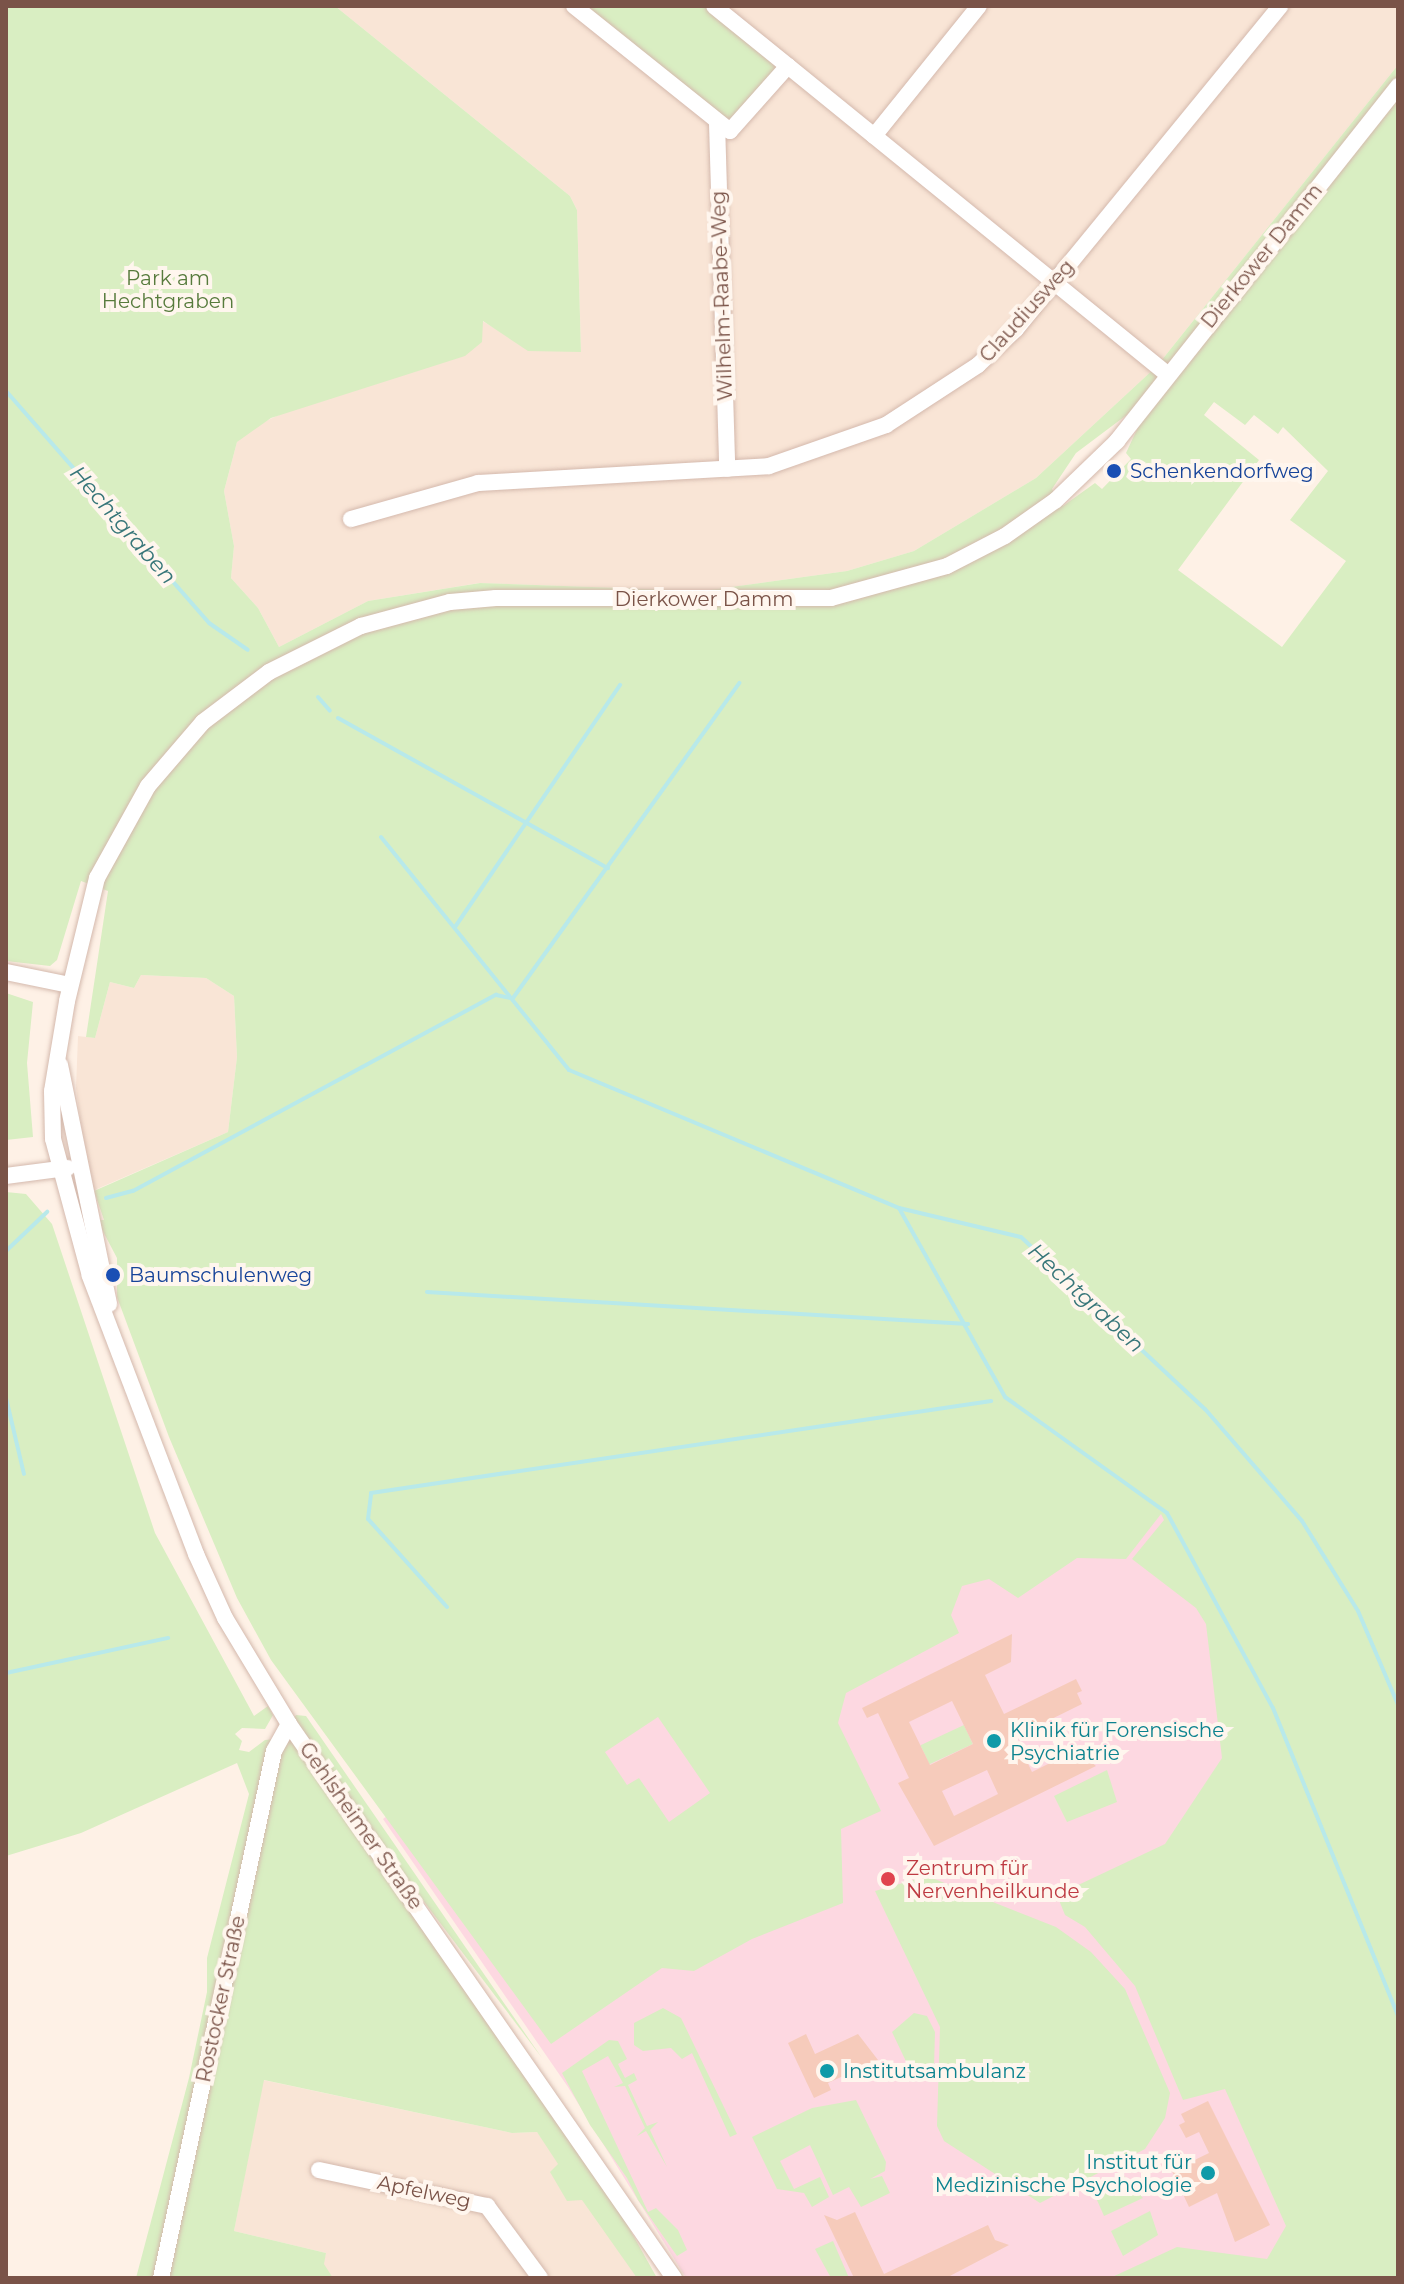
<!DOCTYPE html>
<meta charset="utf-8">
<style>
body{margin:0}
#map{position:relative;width:1404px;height:2284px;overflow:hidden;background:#fef1e6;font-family:Montserrat,sans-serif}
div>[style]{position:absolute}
.residential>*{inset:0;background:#f9e5d6}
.medical>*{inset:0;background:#fdd8e1}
.green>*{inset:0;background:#d9eec2;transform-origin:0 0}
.stream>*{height:4px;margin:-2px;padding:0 2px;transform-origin:2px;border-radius:2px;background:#b8e9ea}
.building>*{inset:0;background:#f6cbbb}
.roads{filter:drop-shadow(0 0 2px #d4b9ad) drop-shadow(0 0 2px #d4b9ad)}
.minor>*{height:16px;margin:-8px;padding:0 8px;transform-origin:8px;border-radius:8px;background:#fff}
.dots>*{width:22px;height:22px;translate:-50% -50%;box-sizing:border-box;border:4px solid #fff6ee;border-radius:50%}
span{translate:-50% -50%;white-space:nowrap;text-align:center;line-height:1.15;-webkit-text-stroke:8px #fff6ee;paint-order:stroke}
.street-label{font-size:20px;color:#7a5348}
.park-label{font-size:20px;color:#577b3c}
.transit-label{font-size:20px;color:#164399}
.left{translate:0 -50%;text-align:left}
.culture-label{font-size:20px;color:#0d838f}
.right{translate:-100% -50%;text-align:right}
.health-label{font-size:20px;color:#be3a42}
.water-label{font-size:22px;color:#377679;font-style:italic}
.frame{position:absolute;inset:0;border:8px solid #7a5348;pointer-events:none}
</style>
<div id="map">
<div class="residential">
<div style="clip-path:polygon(335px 6px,1398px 6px,1398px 65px,1157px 366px,1036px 478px,914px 551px,847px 571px,702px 591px,479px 583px,368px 601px,279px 647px,258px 608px,231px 578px,234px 546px,224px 491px,237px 442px,251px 428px,482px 321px,505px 334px,581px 351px,577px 210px,570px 196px)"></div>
<div style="clip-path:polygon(141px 975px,206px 978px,234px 996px,237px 1057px,228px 1132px,90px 1192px,76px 1088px,78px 1036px,95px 1038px,110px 982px,134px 988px)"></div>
<div style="clip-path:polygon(263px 2080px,512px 2133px,537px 2132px,655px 2278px,333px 2278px,323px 2264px,326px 2253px,234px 2231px)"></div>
</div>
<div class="medical">
<div style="clip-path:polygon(1161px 1513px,1309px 1778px,1398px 2278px,686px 2278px,568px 2087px,383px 1819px,619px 1642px)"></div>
</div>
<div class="green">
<div style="clip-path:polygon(evenodd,6px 6px,335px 6px,570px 196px,577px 210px,581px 352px,528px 351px,483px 321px,482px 342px,465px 356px,271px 418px,237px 442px,224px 491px,234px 546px,231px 578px,258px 608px,279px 647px,368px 601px,480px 583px,702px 591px,847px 571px,914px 551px,1036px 478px,1157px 366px,1398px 65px,1398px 2278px,1110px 2278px,1177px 2247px,1267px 2259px,1286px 2226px,1225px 2089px,1183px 2100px,1135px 1986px,1085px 1927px,1065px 1915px,1057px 1895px,1165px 1844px,1222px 1758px,1206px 1624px,1196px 1608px,1132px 1559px,1164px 1520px,1161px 1514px,1126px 1559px,1077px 1558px,1018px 1598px,989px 1579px,962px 1586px,951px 1615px,959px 1633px,846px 1693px,838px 1723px,881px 1811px,841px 1829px,843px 1903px,752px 1939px,694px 1971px,662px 1968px,551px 2044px,271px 1660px,237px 1598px,169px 1437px,117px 1297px,117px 1258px,97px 1220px,104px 1220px,94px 1191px,228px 1132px,237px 1057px,234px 996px,206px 978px,141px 975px,134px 988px,110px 982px,95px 1038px,86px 1037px,108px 891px,81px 881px,57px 960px,50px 966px,6px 961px,6px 6px,1214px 402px,1245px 425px,1254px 415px,1278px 434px,1283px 427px,1328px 471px,1290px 520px,1346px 561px,1282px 647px,1178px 570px,1259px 460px,1204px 415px,1214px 402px,6px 6px,1128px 414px,1139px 425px,1126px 453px,1131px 459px,1102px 489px,1095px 483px,1063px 506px,1052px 489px,1076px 453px,1128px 414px,6px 6px,658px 1717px,710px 1793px,669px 1822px,639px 1778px,627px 1785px,605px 1752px,658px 1717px)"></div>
<div style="clip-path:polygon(587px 6px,704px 6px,777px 68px,730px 124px)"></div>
<div style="clip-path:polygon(6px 993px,33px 1002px,27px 1063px,33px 1137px,6px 1140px)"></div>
<div style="clip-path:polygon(6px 1192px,26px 1194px,52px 1224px,155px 1533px,254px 1716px,268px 1706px,273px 1715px,265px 1729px,242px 1728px,235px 1734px,242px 1741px,239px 1750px,249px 1752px,265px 1740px,289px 1738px,295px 1745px,619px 2210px,657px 2278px,637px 2278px,582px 2200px,567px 2201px,550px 2172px,558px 2164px,537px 2132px,512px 2133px,264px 2080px,234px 2231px,326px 2253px,324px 2264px,333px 2278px,136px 2278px,189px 2078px,207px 1992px,207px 1958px,249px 1794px,237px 1763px,81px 1833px,6px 1856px)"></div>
<div style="clip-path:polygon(296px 1715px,306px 1716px,542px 2058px,382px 1846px,293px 1719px)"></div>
<div style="left:964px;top:1725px;width:21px;height:48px;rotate:65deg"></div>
<div style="clip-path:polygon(1107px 1770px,1117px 1802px,1067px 1822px,1054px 1796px)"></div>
<div style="clip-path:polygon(927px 1876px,1056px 1927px,1091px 1952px,1125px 1989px,1170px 2093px,1165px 2118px,1145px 2149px,1040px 2203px,944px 2141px,937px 2126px,940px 2027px,875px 1891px)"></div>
<div style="clip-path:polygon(663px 2008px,681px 2018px,737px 2134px,730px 2137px,692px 2053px,682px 2059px,671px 2048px,643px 2051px,634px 2045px,634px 2023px)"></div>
<div style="clip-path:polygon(914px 2013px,927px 2016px,935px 2032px,934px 2067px,912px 2074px,892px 2032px)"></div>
<div style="clip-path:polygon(609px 2040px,618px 2041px,627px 2059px,618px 2064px,625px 2078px,634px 2073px,637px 2080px,628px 2085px,647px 2126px,658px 2122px,650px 2130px,667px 2167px,646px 2131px,637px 2136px,645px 2128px,625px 2086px,614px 2087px,623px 2083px,608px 2056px,582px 2071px,648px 2212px,656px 2208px,678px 2230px,687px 2250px,677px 2256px,638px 2200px,627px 2178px,590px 2125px,562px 2073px)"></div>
<div style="clip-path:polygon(856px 2100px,886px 2162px,885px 2171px,870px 2179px,882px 2176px,890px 2193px,861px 2207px,849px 2187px,833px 2195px,810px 2145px,780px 2161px,794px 2189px,820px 2177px,829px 2197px,812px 2207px,804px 2193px,777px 2189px,752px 2137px,812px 2108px)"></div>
<div style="clip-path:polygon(1124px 2176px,1143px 2198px,1104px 2216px,1093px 2191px)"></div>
<div style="clip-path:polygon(1150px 2211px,1158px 2235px,1123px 2256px,1111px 2231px)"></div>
<div style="clip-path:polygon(833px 2241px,849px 2278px,831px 2278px,815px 2249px)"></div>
</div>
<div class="stream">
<div style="left:6px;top:391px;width:308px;rotate:48.8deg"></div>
<div style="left:209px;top:623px;width:47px;rotate:34.7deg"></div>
<div style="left:318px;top:697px;width:18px;rotate:49deg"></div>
<div style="left:338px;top:718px;width:309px;rotate:29.1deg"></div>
<div style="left:381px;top:837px;width:299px;rotate:51.1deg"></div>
<div style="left:569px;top:1070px;width:358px;rotate:22.7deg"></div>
<div style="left:899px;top:1208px;width:125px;rotate:13.4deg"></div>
<div style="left:1021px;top:1237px;width:252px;rotate:43.1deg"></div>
<div style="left:1205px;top:1409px;width:148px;rotate:49.1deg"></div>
<div style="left:1302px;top:1521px;width:106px;rotate:58.1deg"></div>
<div style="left:1358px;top:1611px;width:102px;rotate:66.9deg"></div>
<div style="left:455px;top:927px;width:293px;rotate:-55.7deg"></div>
<div style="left:513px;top:998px;width:388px;rotate:-54.3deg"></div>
<div style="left:106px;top:1198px;width:28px;rotate:-15deg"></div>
<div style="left:133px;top:1191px;width:413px;rotate:-28.4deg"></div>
<div style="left:496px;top:995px;width:14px;rotate:12deg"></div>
<div style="left:899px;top:1208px;width:217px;rotate:60.7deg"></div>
<div style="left:1005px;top:1397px;width:199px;rotate:35.6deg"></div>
<div style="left:1167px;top:1513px;width:222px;rotate:61.5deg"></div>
<div style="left:1273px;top:1708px;width:332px;rotate:67.9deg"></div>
<div style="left:6px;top:1251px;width:57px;rotate:-43.6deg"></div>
<div style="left:427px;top:1292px;width:542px;rotate:3.39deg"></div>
<div style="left:6px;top:1398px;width:78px;rotate:76.7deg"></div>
<div style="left:447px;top:1607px;width:118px;rotate:-131.9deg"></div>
<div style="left:368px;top:1519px;width:26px;rotate:-83deg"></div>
<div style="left:371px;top:1493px;width:627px;rotate:-8.44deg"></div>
<div style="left:6px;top:1673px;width:166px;rotate:-12.2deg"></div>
</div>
<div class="building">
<div style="clip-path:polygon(evenodd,1012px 1634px,1011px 1662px,985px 1675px,1004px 1714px,1076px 1679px,1082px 1691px,1077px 1693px,1082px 1704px,1015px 1737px,1032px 1772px,1076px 1750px,1096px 1766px,934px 1846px,898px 1783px,909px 1778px,878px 1713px,867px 1718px,862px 1708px,1012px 1634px,952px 1701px,973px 1744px,930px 1765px,909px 1722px,952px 1701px,1012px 1634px,987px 1770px,998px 1794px,954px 1816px,942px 1791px,987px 1770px)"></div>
<div style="clip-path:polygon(806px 2034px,815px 2054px,858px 2034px,878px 2060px,828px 2083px,831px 2090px,814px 2098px,788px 2043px)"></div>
<div style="clip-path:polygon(1208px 2101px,1270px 2225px,1235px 2242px,1217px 2193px,1189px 2207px,1172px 2171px,1209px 2153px,1199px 2132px,1186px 2138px,1179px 2125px,1185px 2122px,1181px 2114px)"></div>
<div style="clip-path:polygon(855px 2212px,884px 2274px,988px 2225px,995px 2240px,1009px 2245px,946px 2278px,854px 2278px,824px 2215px,837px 2220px)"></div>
</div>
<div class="roads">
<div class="minor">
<div style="left:574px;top:6px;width:200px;rotate:38.7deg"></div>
<div style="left:730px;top:131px;width:87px;rotate:-48.3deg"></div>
<div style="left:788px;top:66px;width:95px;rotate:-141deg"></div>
<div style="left:788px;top:66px;width:490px;rotate:39.1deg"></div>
<div style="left:717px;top:123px;width:346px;rotate:88.3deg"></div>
<div style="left:874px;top:136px;width:167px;rotate:-51.1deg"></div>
<div style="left:351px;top:519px;width:132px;rotate:-15.8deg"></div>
<div style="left:478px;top:483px;width:291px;rotate:-3.3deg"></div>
<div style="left:769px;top:466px;width:124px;rotate:-19.3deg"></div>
<div style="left:886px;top:425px;width:110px;rotate:-33.1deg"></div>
<div style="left:978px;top:365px;width:52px;rotate:-43.5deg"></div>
<div style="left:1016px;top:329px;width:417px;rotate:-50.7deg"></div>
<div style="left:6px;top:972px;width:65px;rotate:11.5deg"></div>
<div style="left:60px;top:1065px;width:244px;rotate:78.4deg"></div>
<div style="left:6px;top:1176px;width:62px;rotate:-7.5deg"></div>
<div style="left:319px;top:2170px;width:172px;rotate:12.1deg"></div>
<div style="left:487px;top:2206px;width:89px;rotate:53.6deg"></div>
<div style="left:161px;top:2278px;width:539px;rotate:-77.9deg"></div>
<div style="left:274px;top:1751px;width:31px;rotate:-61deg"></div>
<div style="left:674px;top:2278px;width:675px;rotate:-124.8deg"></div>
<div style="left:289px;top:1724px;width:124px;rotate:-121.1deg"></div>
<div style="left:225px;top:1618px;width:70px;rotate:-114.4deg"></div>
<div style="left:196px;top:1554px;width:298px;rotate:-110.9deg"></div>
<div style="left:90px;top:1276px;width:142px;rotate:-105.1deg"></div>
<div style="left:53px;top:1139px;width:48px;rotate:-91.2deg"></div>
<div style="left:52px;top:1091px;width:91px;rotate:-80.5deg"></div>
<div style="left:67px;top:1001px;width:127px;rotate:-76.3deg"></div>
<div style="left:97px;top:878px;width:105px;rotate:-61deg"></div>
<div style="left:148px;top:786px;width:84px;rotate:-49.3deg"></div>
<div style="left:203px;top:722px;width:83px;rotate:-37.1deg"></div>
<div style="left:269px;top:672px;width:103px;rotate:-26.6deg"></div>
<div style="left:361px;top:626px;width:92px;rotate:-15.1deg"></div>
<div style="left:450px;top:602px;width:46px;rotate:-5deg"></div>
<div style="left:496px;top:598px;width:335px"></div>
<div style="left:831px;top:598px;width:120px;rotate:-15.4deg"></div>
<div style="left:947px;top:566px;width:65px;rotate:-27.3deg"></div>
<div style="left:1005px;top:536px;width:62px;rotate:-35.2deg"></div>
<div style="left:1056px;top:500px;width:85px;rotate:-44deg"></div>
<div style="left:1117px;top:441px;width:453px;rotate:-51.6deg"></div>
</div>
</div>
<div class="dots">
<div style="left:1114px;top:471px;background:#1a4fb4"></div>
<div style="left:113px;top:1275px;background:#1a4fb4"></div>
<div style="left:994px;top:1741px;background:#0f9aa8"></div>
<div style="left:888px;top:1879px;background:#e0444e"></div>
<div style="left:827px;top:2071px;background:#0f9aa8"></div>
<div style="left:1208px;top:2173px;background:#0f9aa8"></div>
</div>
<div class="street-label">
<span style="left:1262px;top:256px;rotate:-51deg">Dierkower Damm</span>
<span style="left:722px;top:296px;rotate:-92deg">Wilhelm-Raabe-Weg</span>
<span style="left:1027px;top:311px;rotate:-48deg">Claudiusweg</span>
<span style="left:704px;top:599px">Dierkower Damm</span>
<span style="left:361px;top:1826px;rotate:55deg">Gehlsheimer Straße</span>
<span style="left:221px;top:1999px;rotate:-78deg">Rostocker Straße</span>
<span style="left:424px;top:2192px;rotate:12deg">Apfelweg</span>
</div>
<div class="park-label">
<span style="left:168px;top:290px">Park am<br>Hechtgraben</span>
</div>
<div class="transit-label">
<span class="left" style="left:1130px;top:471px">Schenkendorfweg</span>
<span class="left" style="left:129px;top:1275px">Baumschulenweg</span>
</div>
<div class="culture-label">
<span class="left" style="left:1010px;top:1742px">Klinik für Forensische<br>Psychiatrie</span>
<span class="left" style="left:843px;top:2071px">Institutsambulanz</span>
<span class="right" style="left:1192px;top:2174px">Institut für<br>Medizinische Psychologie</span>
</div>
<div class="health-label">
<span class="left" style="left:906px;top:1880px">Zentrum für<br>Nervenheilkunde</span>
</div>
<div class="water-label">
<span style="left:123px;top:525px;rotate:49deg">Hechtgraben</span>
<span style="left:1086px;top:1298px;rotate:43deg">Hechtgraben</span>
</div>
<div class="frame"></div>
</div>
